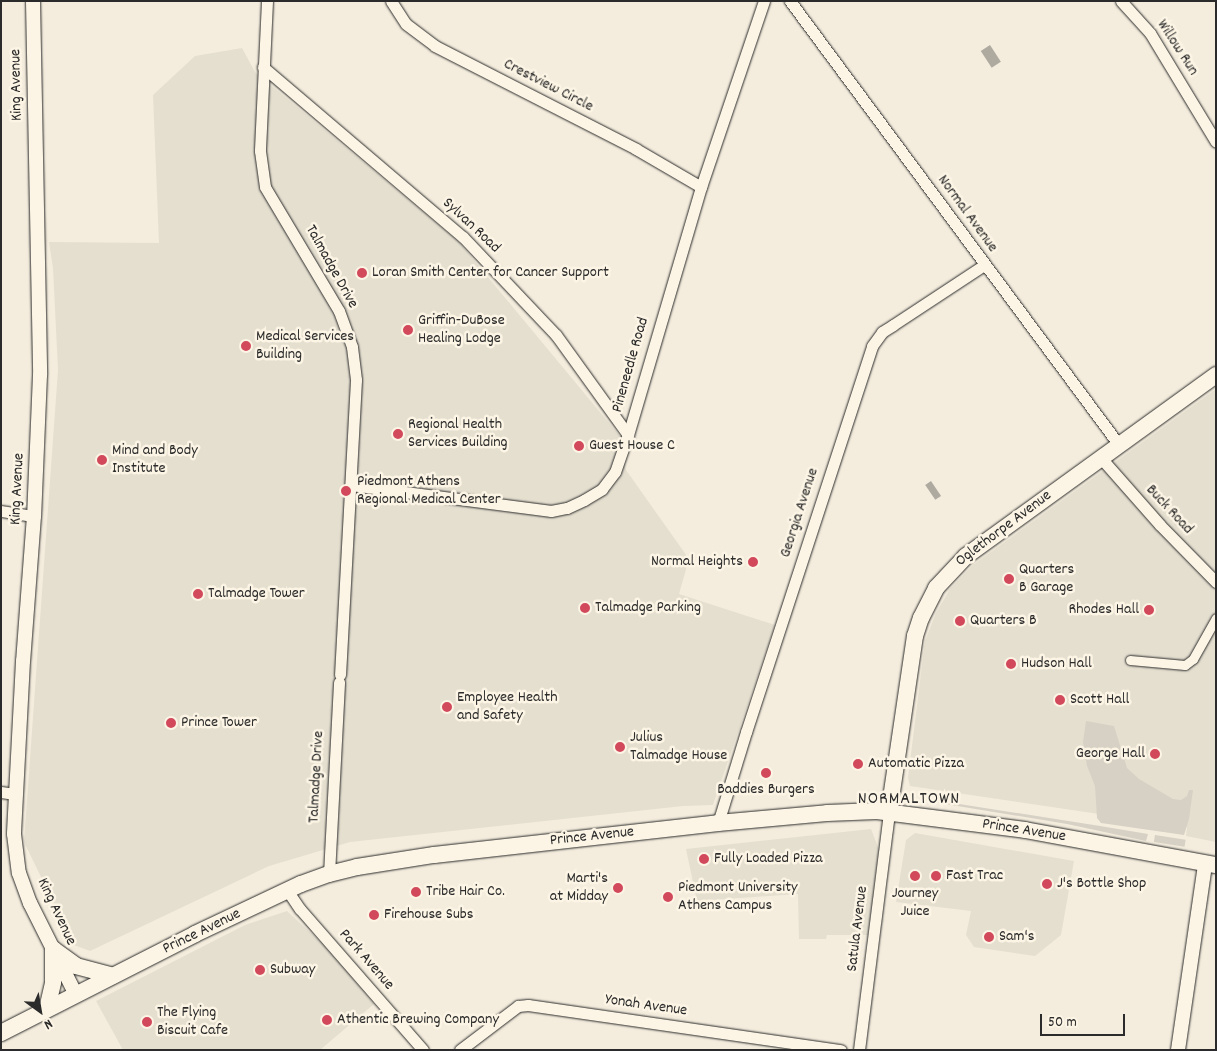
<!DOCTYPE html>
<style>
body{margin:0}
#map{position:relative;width:1217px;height:1051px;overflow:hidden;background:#f4edde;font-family:Dekko,sans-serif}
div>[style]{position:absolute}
.built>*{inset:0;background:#e5dfd0}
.green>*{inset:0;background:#d6d1c4;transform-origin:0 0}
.water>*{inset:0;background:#afaaa0;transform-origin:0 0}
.roads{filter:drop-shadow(0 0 1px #2b2b2b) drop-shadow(0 0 1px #2b2b2b)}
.pedestrian>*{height:9px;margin:-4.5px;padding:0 4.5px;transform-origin:4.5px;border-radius:4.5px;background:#fcf5e5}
.minor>*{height:11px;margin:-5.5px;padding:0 5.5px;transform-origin:5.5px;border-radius:5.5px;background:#fcf5e5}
.tertiary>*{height:14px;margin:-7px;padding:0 7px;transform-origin:7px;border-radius:7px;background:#fcf5e5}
.secondary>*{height:16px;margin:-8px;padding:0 8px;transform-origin:8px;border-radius:8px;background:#fcf5e5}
.dots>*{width:14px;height:14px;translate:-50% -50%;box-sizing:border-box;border:2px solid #fcf5e5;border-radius:50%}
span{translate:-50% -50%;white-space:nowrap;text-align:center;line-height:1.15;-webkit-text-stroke:5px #fcf5e5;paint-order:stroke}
.street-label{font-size:16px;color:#2b2b2b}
.poi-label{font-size:16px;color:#2b2b2b}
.left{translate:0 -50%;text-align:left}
.right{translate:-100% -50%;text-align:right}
.neighbourhood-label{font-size:18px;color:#2b2b2b;letter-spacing:1px}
.frame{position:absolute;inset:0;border:2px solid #2b2b2b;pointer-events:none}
.north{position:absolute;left:15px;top:986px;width:50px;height:50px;-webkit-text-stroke:4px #fcf5e5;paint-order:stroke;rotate:148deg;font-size:14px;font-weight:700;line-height:20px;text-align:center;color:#2b2b2b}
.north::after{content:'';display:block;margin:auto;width:18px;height:22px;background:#2b2b2b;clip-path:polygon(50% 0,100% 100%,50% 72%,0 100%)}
.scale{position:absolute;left:1040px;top:1014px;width:85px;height:22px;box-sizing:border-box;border:2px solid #2b2b2b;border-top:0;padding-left:6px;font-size:15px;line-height:18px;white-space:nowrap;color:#2b2b2b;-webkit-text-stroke:4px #fcf5e5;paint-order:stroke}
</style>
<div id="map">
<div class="built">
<div style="clip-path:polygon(242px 48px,255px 72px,458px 241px,619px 435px,626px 470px,689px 559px,679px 594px,775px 625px,713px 805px,683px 806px,350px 842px,269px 866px,90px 951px,74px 945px,24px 842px,58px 370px,53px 268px,49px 242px,159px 243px,153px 95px,195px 56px)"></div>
<div style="clip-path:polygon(1216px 389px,1216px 842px,1186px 836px,1187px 827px,910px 786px,908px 778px,925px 641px,936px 613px,950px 589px,973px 565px)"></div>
<div style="clip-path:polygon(871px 829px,880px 852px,868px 935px,827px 935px,826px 939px,799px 939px,798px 894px,697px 901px,686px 849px)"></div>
<div style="clip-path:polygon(915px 833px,1074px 861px,1061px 935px,1035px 956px,974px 947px,966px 935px,971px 911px,896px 902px,906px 840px)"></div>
<div style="clip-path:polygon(287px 911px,326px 947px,374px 1004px,320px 1050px,123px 1050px,96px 1001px,245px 925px)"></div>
</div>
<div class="green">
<div style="clip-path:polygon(1086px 721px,1114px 726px,1127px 768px,1139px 779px,1173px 799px,1181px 800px,1187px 796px,1189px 790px,1193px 790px,1189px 819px,1184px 835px,1101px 823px,1097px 818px,1095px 786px,1087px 766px,1083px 742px)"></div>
<div style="clip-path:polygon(921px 798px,1100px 826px,1148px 834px,1146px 841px,1067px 824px,921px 800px)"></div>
<div style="left:1155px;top:835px;width:31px;height:7px;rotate:9deg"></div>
</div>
<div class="water">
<div style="left:990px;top:45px;width:20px;height:11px;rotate:57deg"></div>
<div style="left:931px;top:481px;width:18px;height:7px;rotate:56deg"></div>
</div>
<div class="roads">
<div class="pedestrian">
<div style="left:1130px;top:660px;width:55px;rotate:5.2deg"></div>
<div style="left:1185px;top:665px;width:10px;rotate:-37deg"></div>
<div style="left:1193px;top:659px;width:47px;rotate:-60.7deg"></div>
</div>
<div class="minor">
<div style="left:267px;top:1px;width:150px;rotate:92.7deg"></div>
<div style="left:260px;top:151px;width:36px;rotate:82deg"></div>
<div style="left:265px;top:187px;width:144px;rotate:59.2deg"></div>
<div style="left:339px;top:311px;width:38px;rotate:70deg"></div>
<div style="left:352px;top:347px;width:33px;rotate:83deg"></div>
<div style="left:356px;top:380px;width:295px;rotate:93.1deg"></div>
<div style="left:391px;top:1px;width:27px;rotate:57deg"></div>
<div style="left:406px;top:24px;width:36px;rotate:37deg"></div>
<div style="left:435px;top:46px;width:226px;rotate:27.1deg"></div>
<div style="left:636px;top:149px;width:75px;rotate:30.3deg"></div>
<div style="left:790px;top:1px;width:553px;rotate:53.46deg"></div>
<div style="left:1121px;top:1px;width:43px;rotate:47.8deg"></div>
<div style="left:1150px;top:33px;width:127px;rotate:58.8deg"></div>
<div style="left:263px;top:67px;width:262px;rotate:40.4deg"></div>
<div style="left:463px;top:237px;width:135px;rotate:46.5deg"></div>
<div style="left:556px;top:335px;width:123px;rotate:54.2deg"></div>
<div style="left:1101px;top:458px;width:89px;rotate:48.6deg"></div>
<div style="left:1160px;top:525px;width:80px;rotate:45.5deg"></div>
<div style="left:351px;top:485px;width:202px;rotate:7.4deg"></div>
<div style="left:551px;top:511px;width:16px;rotate:-11deg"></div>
<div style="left:567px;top:508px;width:19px;rotate:-25deg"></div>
<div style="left:584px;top:500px;width:21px;rotate:-31deg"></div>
<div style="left:602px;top:489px;width:21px;rotate:-53deg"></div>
<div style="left:615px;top:472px;width:39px;rotate:-71deg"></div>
<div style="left:628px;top:435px;width:259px;rotate:-73.6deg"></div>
<div style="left:701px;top:187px;width:196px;rotate:-71.3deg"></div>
<div style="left:1px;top:511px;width:33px;rotate:9deg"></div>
<div style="left:1px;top:792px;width:14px;rotate:8deg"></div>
<div style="left:718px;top:823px;width:95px;rotate:-72.9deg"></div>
<div style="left:746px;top:732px;width:406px;rotate:-71.9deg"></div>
<div style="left:872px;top:346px;width:17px;rotate:-54deg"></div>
<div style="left:882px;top:332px;width:13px;rotate:-32deg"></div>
<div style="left:893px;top:325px;width:109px;rotate:-33.4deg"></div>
<div style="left:329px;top:874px;width:192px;rotate:-87deg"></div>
<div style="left:287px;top:890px;width:23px;rotate:56deg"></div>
<div style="left:300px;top:909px;width:187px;rotate:48.9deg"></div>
<div style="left:460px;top:1050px;width:73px;rotate:-37.2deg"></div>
<div style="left:518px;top:1006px;width:10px;rotate:-6deg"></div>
<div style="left:528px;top:1005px;width:316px;rotate:8.2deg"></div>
<div style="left:859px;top:1050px;width:240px;rotate:-82.8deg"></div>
</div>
<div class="tertiary">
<div style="left:33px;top:1px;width:374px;rotate:88.9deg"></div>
<div style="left:40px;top:375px;width:141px;rotate:92.4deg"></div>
<div style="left:34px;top:516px;width:145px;rotate:94.3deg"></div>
<div style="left:23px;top:661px;width:173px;rotate:93deg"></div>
<div style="left:14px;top:834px;width:39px;rotate:83deg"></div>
<div style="left:19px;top:873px;width:32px;rotate:70deg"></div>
<div style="left:30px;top:903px;width:103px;rotate:63.4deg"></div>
<div style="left:1178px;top:1050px;width:188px;rotate:-81.7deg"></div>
</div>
<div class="secondary">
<div style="left:889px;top:812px;width:178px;rotate:-81.6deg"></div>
<div style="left:915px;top:636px;width:19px;rotate:-72deg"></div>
<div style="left:921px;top:618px;width:34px;rotate:-63deg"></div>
<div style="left:936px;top:588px;width:44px;rotate:-46.8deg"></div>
<div style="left:966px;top:556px;width:309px;rotate:-35.9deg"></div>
<div style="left:53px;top:949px;width:29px;rotate:36deg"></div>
<div style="left:76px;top:966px;width:38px;rotate:15deg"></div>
<div style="left:47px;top:1009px;width:28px;rotate:-77deg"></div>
<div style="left:53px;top:982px;width:33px;rotate:-90deg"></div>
<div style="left:1px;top:1033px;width:218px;rotate:-27deg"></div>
<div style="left:195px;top:934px;width:117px;rotate:-25.3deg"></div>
<div style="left:301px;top:884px;width:30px;rotate:-20deg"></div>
<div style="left:329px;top:874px;width:29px;rotate:-14deg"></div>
<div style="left:357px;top:867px;width:78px;rotate:-8.9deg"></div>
<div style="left:434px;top:855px;width:286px;rotate:-6.4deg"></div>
<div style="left:718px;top:823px;width:109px;rotate:-5.2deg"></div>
<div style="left:827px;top:813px;width:50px;rotate:-2.3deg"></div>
<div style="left:877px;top:811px;width:149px;rotate:7.3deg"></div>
<div style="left:1025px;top:830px;width:194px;rotate:10.4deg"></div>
</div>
</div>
<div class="dots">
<div style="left:362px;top:273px;background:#d1495b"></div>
<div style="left:408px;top:330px;background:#d1495b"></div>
<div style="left:246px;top:346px;background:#d1495b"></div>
<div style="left:398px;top:434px;background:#d1495b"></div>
<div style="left:579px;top:446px;background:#d1495b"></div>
<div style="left:102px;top:460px;background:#d1495b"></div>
<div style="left:346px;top:491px;background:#d1495b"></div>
<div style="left:753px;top:562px;background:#d1495b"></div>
<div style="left:1009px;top:579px;background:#d1495b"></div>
<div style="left:198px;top:594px;background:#d1495b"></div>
<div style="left:585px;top:608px;background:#d1495b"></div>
<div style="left:1149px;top:610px;background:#d1495b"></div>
<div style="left:960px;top:621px;background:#d1495b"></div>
<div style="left:1011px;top:664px;background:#d1495b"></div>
<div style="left:1060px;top:700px;background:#d1495b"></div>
<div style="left:447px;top:707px;background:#d1495b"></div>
<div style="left:171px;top:723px;background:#d1495b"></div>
<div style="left:620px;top:747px;background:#d1495b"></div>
<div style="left:1155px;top:754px;background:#d1495b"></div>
<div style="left:858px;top:764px;background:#d1495b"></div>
<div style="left:766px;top:773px;background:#d1495b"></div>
<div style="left:704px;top:859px;background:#d1495b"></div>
<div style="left:915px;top:876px;background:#d1495b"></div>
<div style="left:936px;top:876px;background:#d1495b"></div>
<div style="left:1047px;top:884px;background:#d1495b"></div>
<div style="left:618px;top:888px;background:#d1495b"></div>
<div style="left:416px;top:892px;background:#d1495b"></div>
<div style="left:668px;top:897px;background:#d1495b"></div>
<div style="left:374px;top:915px;background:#d1495b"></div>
<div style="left:989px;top:937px;background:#d1495b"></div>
<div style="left:260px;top:970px;background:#d1495b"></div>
<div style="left:327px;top:1020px;background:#d1495b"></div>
<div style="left:147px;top:1022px;background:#d1495b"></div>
</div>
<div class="street-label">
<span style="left:1177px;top:48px;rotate:57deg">Willow Run</span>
<span style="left:17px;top:85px;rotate:-91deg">King Avenue</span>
<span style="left:548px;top:86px;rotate:27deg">Crestview Circle</span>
<span style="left:967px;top:214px;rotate:54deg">Normal Avenue</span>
<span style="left:471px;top:226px;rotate:43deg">Sylvan Road</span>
<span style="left:331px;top:267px;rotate:61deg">Talmadge Drive</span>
<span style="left:631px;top:365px;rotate:-74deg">Pineneedle Road</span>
<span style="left:18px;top:489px;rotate:-87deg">King Avenue</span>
<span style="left:1169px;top:510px;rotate:47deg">Buck Road</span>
<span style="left:800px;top:513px;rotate:-72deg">Georgia Avenue</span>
<span style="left:1004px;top:529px;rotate:-37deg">Oglethorpe Avenue</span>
<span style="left:317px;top:777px;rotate:-87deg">Talmadge Drive</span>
<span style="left:1024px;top:831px;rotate:9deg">Prince Avenue</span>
<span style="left:592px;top:837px;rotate:-6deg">Prince Avenue</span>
<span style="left:56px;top:912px;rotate:65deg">King Avenue</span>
<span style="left:858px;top:929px;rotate:-83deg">Satula Avenue</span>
<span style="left:202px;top:932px;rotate:-26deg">Prince Avenue</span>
<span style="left:366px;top:960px;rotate:49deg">Park Avenue</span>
<span style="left:646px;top:1006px;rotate:8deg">Yonah Avenue</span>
</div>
<div class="poi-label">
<span class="left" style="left:372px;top:273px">Loran Smith Center for Cancer Support</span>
<span class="left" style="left:418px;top:330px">Griffin-DuBose<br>Healing Lodge</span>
<span class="left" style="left:256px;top:346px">Medical Services<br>Building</span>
<span class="left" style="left:408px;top:434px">Regional Health<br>Services Building</span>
<span class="left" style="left:589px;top:446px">Guest House C</span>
<span class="left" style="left:112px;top:460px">Mind and Body<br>Institute</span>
<span class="left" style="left:357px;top:491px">Piedmont Athens<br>Regional Medical Center</span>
<span class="right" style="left:743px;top:562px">Normal Heights</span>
<span class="left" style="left:1019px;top:579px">Quarters<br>B Garage</span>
<span class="left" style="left:208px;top:594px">Talmadge Tower</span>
<span class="left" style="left:595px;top:608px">Talmadge Parking</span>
<span class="right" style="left:1139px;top:610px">Rhodes Hall</span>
<span class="left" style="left:970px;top:621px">Quarters B</span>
<span class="left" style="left:1021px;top:664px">Hudson Hall</span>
<span class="left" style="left:457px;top:707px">Employee Health<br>and Safety</span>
<span class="left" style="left:1070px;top:700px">Scott Hall</span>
<span class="left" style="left:181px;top:723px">Prince Tower</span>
<span class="left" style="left:630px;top:747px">Julius<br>Talmadge House</span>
<span class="right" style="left:1145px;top:754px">George Hall</span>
<span class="left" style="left:868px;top:764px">Automatic Pizza</span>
<span style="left:766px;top:790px">Baddies Burgers</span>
<span class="left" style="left:714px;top:859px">Fully Loaded Pizza</span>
<span class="left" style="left:946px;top:876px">Fast Trac</span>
<span class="right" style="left:608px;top:888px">Marti's<br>at Midday</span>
<span class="left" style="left:1057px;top:884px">J's Bottle Shop</span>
<span class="left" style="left:678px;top:897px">Piedmont University<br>Athens Campus</span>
<span class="left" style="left:426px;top:892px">Tribe Hair Co.</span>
<span style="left:915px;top:903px">Journey<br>Juice</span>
<span class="left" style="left:384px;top:915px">Firehouse Subs</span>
<span class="left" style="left:999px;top:937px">Sam's</span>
<span class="left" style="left:270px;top:970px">Subway</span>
<span class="left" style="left:157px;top:1022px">The Flying<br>Biscuit Cafe</span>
<span class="left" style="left:337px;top:1020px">Athentic Brewing Company</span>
</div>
<div class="neighbourhood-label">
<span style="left:909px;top:800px">NORMALTOWN</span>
</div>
<div class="frame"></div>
<div class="north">N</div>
<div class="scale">50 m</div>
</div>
